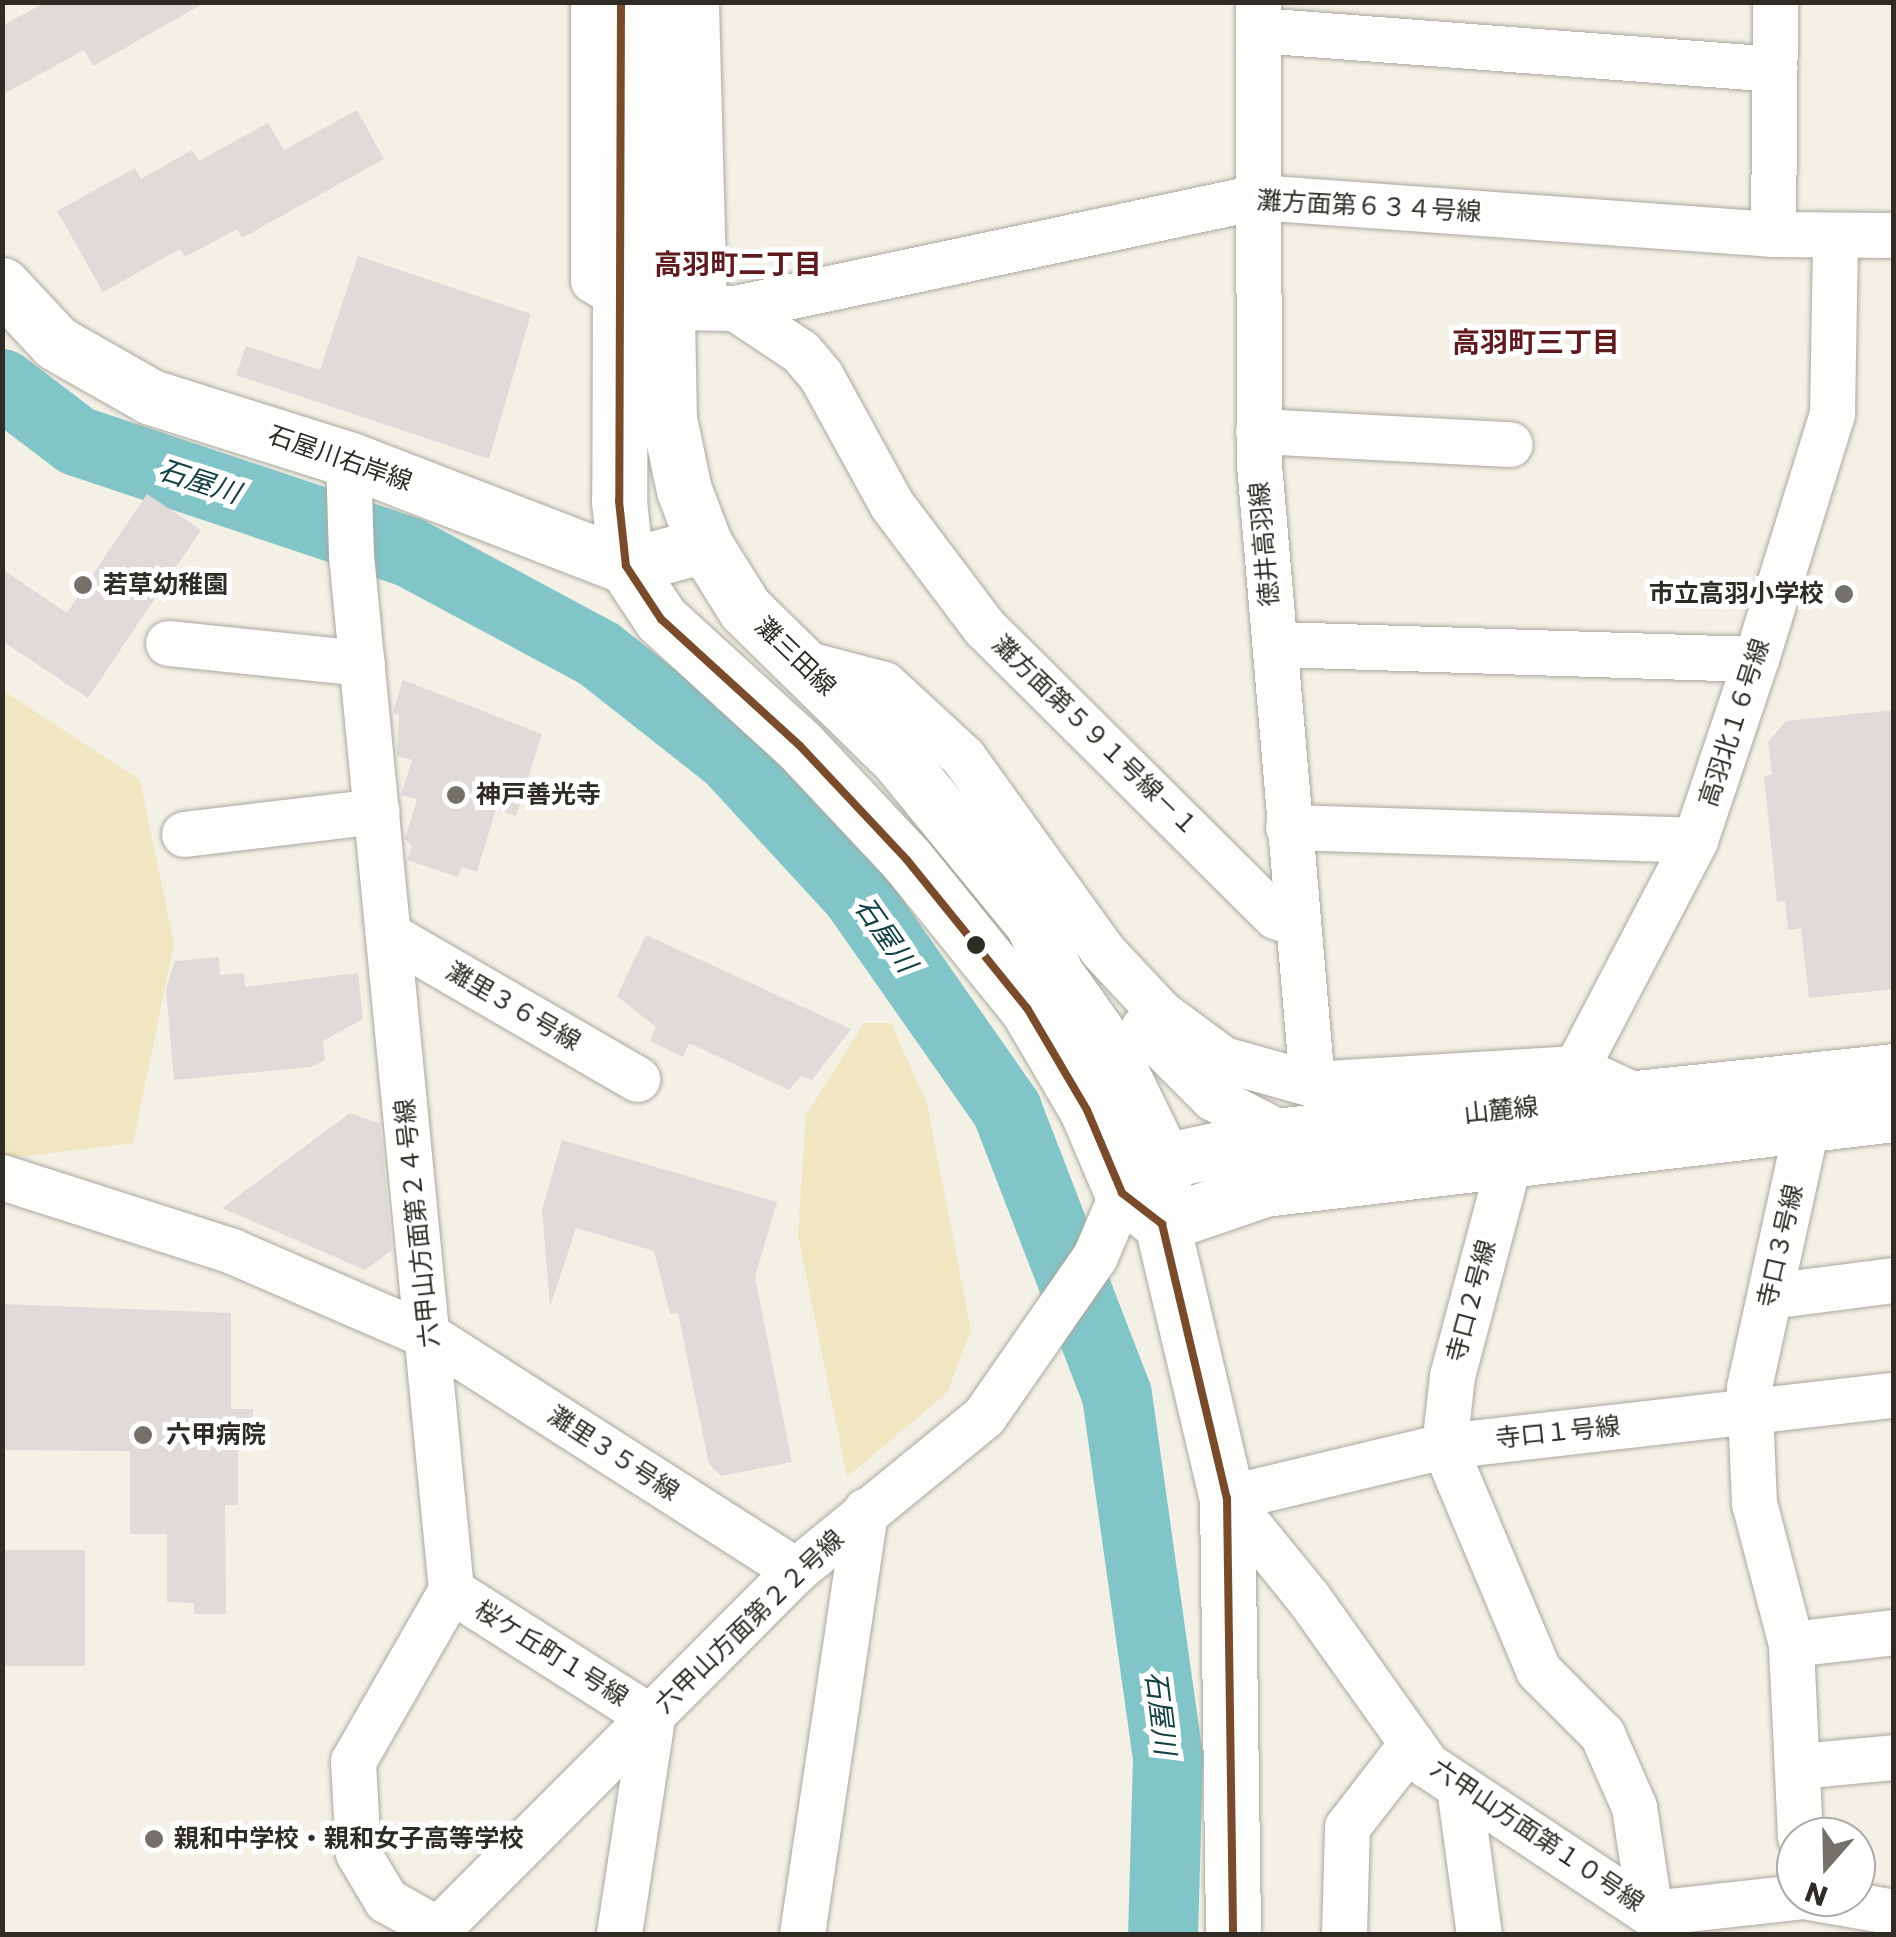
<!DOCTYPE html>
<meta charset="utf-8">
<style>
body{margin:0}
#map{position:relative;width:1896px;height:1937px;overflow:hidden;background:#f3f0e6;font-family:Poppins,"Noto Sans JP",sans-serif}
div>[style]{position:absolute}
.green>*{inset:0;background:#f0e7c2}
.river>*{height:70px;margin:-35px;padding:0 35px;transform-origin:35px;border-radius:35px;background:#82c5c8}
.building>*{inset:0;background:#e0dad8;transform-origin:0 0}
.roads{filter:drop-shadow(0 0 2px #aaa8a1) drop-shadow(0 0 2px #aaa8a1)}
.street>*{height:45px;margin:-22.5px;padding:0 22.5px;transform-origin:22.5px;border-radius:22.5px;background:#fdfdfb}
.secondary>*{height:55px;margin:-27.5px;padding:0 27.5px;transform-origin:27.5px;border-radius:27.5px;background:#fdfdfb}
.primary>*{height:55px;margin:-27.5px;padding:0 27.5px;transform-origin:27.5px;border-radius:27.5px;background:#fdfdfb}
.bus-1>*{height:8px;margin:-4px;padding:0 4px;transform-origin:4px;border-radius:4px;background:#7a4b2a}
.dots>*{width:28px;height:28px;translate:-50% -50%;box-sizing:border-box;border:5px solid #fff;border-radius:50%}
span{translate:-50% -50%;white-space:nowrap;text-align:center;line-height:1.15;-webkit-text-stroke:10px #fff;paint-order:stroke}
.street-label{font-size:25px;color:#2e2c25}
.poi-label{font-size:25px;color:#2e2c25;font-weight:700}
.left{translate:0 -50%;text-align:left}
.right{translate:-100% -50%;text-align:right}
.neighbourhood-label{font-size:28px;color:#601b1f;font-weight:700}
.water-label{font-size:28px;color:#134044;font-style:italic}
.frame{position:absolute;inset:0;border:5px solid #2e2c25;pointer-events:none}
.north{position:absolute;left:1776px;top:1817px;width:100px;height:100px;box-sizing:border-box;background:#fff;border:2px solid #ababa8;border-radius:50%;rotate:200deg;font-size:28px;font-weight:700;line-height:40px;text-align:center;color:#2e2c25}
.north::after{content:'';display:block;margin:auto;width:35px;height:45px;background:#737169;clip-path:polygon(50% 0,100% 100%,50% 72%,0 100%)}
</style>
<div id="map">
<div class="green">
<div style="clip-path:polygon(2px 690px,140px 780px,174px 944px,133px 1143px,3px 1159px)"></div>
<div style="clip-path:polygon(864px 1023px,891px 1023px,927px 1104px,971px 1331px,947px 1393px,847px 1477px,798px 1235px,806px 1115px)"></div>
</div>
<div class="river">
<div style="left:2px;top:384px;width:94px;rotate:37.2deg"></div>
<div style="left:77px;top:441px;width:350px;rotate:18.5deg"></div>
<div style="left:409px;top:552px;width:216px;rotate:28.2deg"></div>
<div style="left:599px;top:654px;width:167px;rotate:38.2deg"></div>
<div style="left:730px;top:757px;width:186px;rotate:47.4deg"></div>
<div style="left:856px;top:894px;width:264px;rotate:55deg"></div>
<div style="left:1007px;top:1110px;width:305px;rotate:68.9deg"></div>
<div style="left:1117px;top:1395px;width:367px;rotate:82deg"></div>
<div style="left:1168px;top:1758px;width:176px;rotate:91.6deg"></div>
</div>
<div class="building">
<div style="clip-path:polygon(46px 2px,206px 2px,93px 66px,84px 50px,2px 95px,2px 26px)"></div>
<div style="clip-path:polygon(357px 110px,384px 159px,242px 238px,237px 229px,185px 257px,180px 249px,103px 292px,57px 211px,135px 168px,141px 179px,192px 150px,199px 161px,268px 123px,284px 150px)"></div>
<div style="clip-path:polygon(358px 256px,531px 314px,489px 459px,236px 375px,246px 346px,320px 370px)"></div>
<div style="clip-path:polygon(147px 494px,201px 530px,88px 698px,2px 641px,2px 569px,67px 613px)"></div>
<div style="clip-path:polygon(403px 680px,542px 734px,516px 816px,496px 809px,477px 872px,462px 867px,458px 877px,407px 860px,412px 846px,405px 839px,417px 799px,401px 795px,412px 760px,397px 756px,399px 715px,393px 712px)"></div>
<div style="clip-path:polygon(1894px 710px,1894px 989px,1809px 998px,1801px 928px,1788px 930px,1785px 901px,1777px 902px,1764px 776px,1772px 775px,1768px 742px,1786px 721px)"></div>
<div style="clip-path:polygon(646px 935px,851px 1029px,812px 1080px,801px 1076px,789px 1090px,689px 1043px,683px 1057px,650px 1041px,656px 1027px,617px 996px)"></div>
<div style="clip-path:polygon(219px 957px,220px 975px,244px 973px,245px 987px,358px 973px,363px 1019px,323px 1041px,325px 1060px,311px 1067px,174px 1080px,166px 989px,175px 961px)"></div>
<div style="clip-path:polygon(350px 1113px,380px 1124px,392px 1250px,365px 1270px,222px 1208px)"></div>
<div style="clip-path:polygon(562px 1140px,777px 1202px,755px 1277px,792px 1462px,721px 1476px,709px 1464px,678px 1313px,670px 1314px,654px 1251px,576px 1228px,550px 1307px,542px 1210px)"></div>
<div style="clip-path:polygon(2px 1304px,231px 1313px,231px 1409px,253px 1409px,254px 1449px,238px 1449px,238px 1505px,225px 1505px,226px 1614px,194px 1614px,194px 1603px,167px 1602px,167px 1534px,130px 1534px,130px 1451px,2px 1450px)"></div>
<div style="left:2px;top:1550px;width:83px;height:116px"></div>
</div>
<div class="roads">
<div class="street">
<div style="left:593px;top:2px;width:278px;rotate:90deg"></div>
<div style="left:593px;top:280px;width:29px;rotate:31deg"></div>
<div style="left:696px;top:2px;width:303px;rotate:88.5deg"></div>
<div style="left:1258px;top:2px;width:462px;rotate:89.9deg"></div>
<div style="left:1259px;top:464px;width:622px;rotate:85.11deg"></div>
<div style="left:1258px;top:30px;width:518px;rotate:4.31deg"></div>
<div style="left:1773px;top:234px;width:232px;rotate:-89.5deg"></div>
<div style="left:666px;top:307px;width:69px;rotate:0.8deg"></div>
<div style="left:735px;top:308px;width:79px;rotate:33.7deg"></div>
<div style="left:801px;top:352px;width:31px;rotate:50deg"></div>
<div style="left:821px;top:376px;width:147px;rotate:61.2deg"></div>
<div style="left:892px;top:505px;width:153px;rotate:53deg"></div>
<div style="left:984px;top:627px;width:410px;rotate:44.8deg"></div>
<div style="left:1275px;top:916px;width:21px;rotate:19deg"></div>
<div style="left:735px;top:308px;width:534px;rotate:-12deg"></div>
<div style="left:1257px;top:197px;width:517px;rotate:4.1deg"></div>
<div style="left:1773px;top:234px;width:121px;rotate:0.5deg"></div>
<div style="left:1258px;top:431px;width:252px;rotate:3deg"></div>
<div style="left:348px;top:459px;width:96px;rotate:88.2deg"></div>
<div style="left:351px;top:555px;width:1040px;rotate:84.48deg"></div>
<div style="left:451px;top:1590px;width:197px;rotate:119.8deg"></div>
<div style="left:353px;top:1761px;width:92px;rotate:86.9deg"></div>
<div style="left:358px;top:1853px;width:55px;rotate:59.2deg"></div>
<div style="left:386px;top:1900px;width:55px;rotate:29.4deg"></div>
<div style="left:168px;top:643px;width:195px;rotate:5.9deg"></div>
<div style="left:1276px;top:644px;width:480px;rotate:1.8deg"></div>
<div style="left:800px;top:662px;width:87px;rotate:14.7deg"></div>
<div style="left:884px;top:684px;width:108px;rotate:42.7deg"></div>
<div style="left:963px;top:757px;width:238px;rotate:54.2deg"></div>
<div style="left:1102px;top:950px;width:86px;rotate:46.9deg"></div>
<div style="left:1161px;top:1013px;width:77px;rotate:36.6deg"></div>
<div style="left:1223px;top:1059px;width:92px;rotate:15.7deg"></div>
<div style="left:1312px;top:1084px;width:264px;rotate:-3.5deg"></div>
<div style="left:1576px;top:1068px;width:69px;rotate:24.7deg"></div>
<div style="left:1288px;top:827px;width:407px;rotate:1.8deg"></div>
<div style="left:184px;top:834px;width:194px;rotate:-6.8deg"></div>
<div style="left:389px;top:935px;width:287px;rotate:30.1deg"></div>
<div style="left:1143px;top:1028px;width:99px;rotate:45deg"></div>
<div style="left:1213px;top:1098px;width:80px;rotate:27.5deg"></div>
<div style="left:1576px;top:1068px;width:257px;rotate:-62.4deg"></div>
<div style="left:1695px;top:840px;width:191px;rotate:-71.4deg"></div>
<div style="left:1756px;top:659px;width:257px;rotate:-72.8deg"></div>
<div style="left:1832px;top:414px;width:178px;rotate:-89deg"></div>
<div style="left:1510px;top:1158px;width:226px;rotate:104.9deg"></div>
<div style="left:1452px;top:1376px;width:70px;rotate:96.5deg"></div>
<div style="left:1444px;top:1446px;width:243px;rotate:67.2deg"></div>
<div style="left:1538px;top:1670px;width:91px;rotate:45deg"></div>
<div style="left:1602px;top:1734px;width:80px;rotate:66.3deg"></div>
<div style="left:1634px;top:1807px;width:107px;rotate:81.4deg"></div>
<div style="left:2px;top:1177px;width:242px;rotate:17.8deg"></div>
<div style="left:232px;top:1251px;width:217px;rotate:23.4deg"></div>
<div style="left:431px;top:1337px;width:433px;rotate:32.6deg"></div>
<div style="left:1770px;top:1296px;width:125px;rotate:-7.4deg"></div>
<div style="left:451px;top:1590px;width:238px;rotate:32.5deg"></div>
<div style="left:652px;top:1718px;width:219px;rotate:98.7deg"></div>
<div style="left:1791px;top:1644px;width:104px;rotate:-6.6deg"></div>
<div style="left:1799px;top:1766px;width:95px;rotate:-5.4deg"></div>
<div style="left:1459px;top:1787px;width:148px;rotate:82.3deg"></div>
<div style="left:1800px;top:1837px;width:193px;rotate:-92.7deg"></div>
<div style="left:1791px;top:1644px;width:146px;rotate:-104.7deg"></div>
<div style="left:1754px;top:1503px;width:116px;rotate:-92.5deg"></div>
<div style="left:1749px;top:1387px;width:303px;rotate:-77.6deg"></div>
<div style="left:1796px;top:1897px;width:147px;rotate:173.7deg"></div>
<div style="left:1650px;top:1913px;width:268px;rotate:-146.4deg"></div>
<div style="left:1427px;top:1765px;width:204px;rotate:-125.4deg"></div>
<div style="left:1309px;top:1599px;width:130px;rotate:-129.1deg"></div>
<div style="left:1227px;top:1498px;width:223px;rotate:-13.5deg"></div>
<div style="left:1444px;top:1446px;width:453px;rotate:-6.5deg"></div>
<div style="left:1809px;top:1897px;width:86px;rotate:10deg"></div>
<div style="left:433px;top:1934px;width:514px;rotate:-45.08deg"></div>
<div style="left:796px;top:1570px;width:243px;rotate:-39.3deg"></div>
<div style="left:984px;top:1416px;width:195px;rotate:-55.2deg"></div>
<div style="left:1095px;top:1256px;width:69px;rotate:-66.8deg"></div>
<div style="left:802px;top:1934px;width:428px;rotate:-81.5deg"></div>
<div style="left:1344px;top:1934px;width:107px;rotate:-88.4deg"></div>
<div style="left:1347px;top:1827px;width:106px;rotate:-52.3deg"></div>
</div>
<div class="secondary">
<div style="left:2px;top:285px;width:79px;rotate:47deg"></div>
<div style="left:56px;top:343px;width:109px;rotate:29.6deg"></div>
<div style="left:151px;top:397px;width:207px;rotate:17.5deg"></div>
<div style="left:348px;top:459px;width:298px;rotate:21.1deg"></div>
<div style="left:626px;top:566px;width:82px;rotate:-14.9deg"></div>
</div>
<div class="primary">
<div style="left:621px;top:2px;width:499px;rotate:90.2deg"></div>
<div style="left:619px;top:501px;width:65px;rotate:83.9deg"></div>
<div style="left:626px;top:566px;width:64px;rotate:56.6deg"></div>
<div style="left:661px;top:619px;width:188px;rotate:42.4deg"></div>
<div style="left:800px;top:746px;width:156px;rotate:46.8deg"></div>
<div style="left:907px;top:860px;width:191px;rotate:51deg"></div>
<div style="left:1027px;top:1008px;width:118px;rotate:59.5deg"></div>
<div style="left:1087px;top:1110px;width:90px;rotate:67.1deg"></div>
<div style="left:1122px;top:1193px;width:51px;rotate:37.8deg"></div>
<div style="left:661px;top:2px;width:417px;rotate:88.9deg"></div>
<div style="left:669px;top:419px;width:73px;rotate:78.1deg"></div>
<div style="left:684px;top:490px;width:59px;rotate:69.1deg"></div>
<div style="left:705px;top:545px;width:75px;rotate:58deg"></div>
<div style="left:745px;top:609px;width:216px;rotate:44.4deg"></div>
<div style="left:899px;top:760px;width:212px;rotate:50.7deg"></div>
<div style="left:1033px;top:924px;width:55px;rotate:65.3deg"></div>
<div style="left:1056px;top:974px;width:95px;rotate:54.8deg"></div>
<div style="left:1111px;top:1052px;width:121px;rotate:64.1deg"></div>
<div style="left:1164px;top:1161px;width:63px;rotate:91.8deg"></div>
<div style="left:1162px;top:1224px;width:282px;rotate:76.7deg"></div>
<div style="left:1227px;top:1498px;width:436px;rotate:89.2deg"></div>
<div style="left:1137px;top:1182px;width:34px;rotate:-38deg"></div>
<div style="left:1164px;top:1161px;width:123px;rotate:-12.2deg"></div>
<div style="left:1284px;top:1135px;width:613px;rotate:-5.99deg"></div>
<div style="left:1162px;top:1224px;width:108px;rotate:-18.9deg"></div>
<div style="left:1264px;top:1189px;width:634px;rotate:-6.79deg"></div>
</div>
</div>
<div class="bus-1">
<div style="left:621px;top:2px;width:499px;rotate:90.2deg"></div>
<div style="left:619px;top:501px;width:65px;rotate:83.9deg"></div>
<div style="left:626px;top:566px;width:64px;rotate:56.6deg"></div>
<div style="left:661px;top:619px;width:188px;rotate:42.4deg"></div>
<div style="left:800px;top:746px;width:156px;rotate:46.8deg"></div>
<div style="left:907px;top:860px;width:191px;rotate:51deg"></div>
<div style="left:1027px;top:1008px;width:118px;rotate:59.5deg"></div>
<div style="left:1087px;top:1110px;width:90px;rotate:67.1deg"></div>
<div style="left:1122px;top:1193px;width:51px;rotate:37.8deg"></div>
<div style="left:1162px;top:1224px;width:282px;rotate:76.7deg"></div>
<div style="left:1227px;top:1498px;width:436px;rotate:89.2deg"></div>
</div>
<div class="dots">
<div style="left:83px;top:585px;background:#737169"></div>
<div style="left:1844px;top:594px;background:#737169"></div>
<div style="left:456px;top:795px;background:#737169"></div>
<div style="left:976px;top:945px;background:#2e2c25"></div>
<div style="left:143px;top:1435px;background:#737169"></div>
<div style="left:154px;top:1839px;background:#737169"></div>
</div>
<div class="street-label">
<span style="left:1369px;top:207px;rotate:3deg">灘方面第６３４号線</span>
<span style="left:340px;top:459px;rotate:19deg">石屋川右岸線</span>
<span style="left:1265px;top:544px;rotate:-95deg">徳井高羽線</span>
<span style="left:795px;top:657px;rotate:44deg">灘三田線</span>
<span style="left:1735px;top:723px;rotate:-72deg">高羽北１６号線</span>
<span style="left:1095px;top:736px;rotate:44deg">灘方面第５９１号線－１</span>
<span style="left:513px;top:1007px;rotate:30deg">灘里３６号線</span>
<span style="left:1501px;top:1111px;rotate:-6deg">山麓線</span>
<span style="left:418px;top:1223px;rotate:-96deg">六甲山方面第２４号線</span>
<span style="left:1781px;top:1246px;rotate:-77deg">寺口３号線</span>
<span style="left:1472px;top:1301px;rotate:-75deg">寺口２号線</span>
<span style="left:1558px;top:1433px;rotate:-6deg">寺口１号線</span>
<span style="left:613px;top:1454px;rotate:33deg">灘里３５号線</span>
<span style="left:750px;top:1622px;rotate:-44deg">六甲山方面第２２号線</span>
<span style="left:551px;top:1654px;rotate:32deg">桜ケ丘町１号線</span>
<span style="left:1537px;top:1836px;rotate:34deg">六甲山方面第１０号線</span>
</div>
<div class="poi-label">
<span class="left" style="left:103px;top:585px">若草幼稚園</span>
<span class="right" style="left:1824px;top:594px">市立高羽小学校</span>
<span class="left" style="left:476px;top:795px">神戸善光寺</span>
<span class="left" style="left:166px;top:1435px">六甲病院</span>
<span class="left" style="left:174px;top:1839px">親和中学校・親和女子高等学校</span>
</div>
<div class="neighbourhood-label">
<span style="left:738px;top:265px">高羽町二丁目</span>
<span style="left:1536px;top:343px">高羽町三丁目</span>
</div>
<div class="water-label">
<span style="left:199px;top:482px;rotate:18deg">石屋川</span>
<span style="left:885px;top:935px;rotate:55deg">石屋川</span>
<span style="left:1160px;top:1713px;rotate:83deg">石屋川</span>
</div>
<div class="frame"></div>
<div class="north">N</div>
</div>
